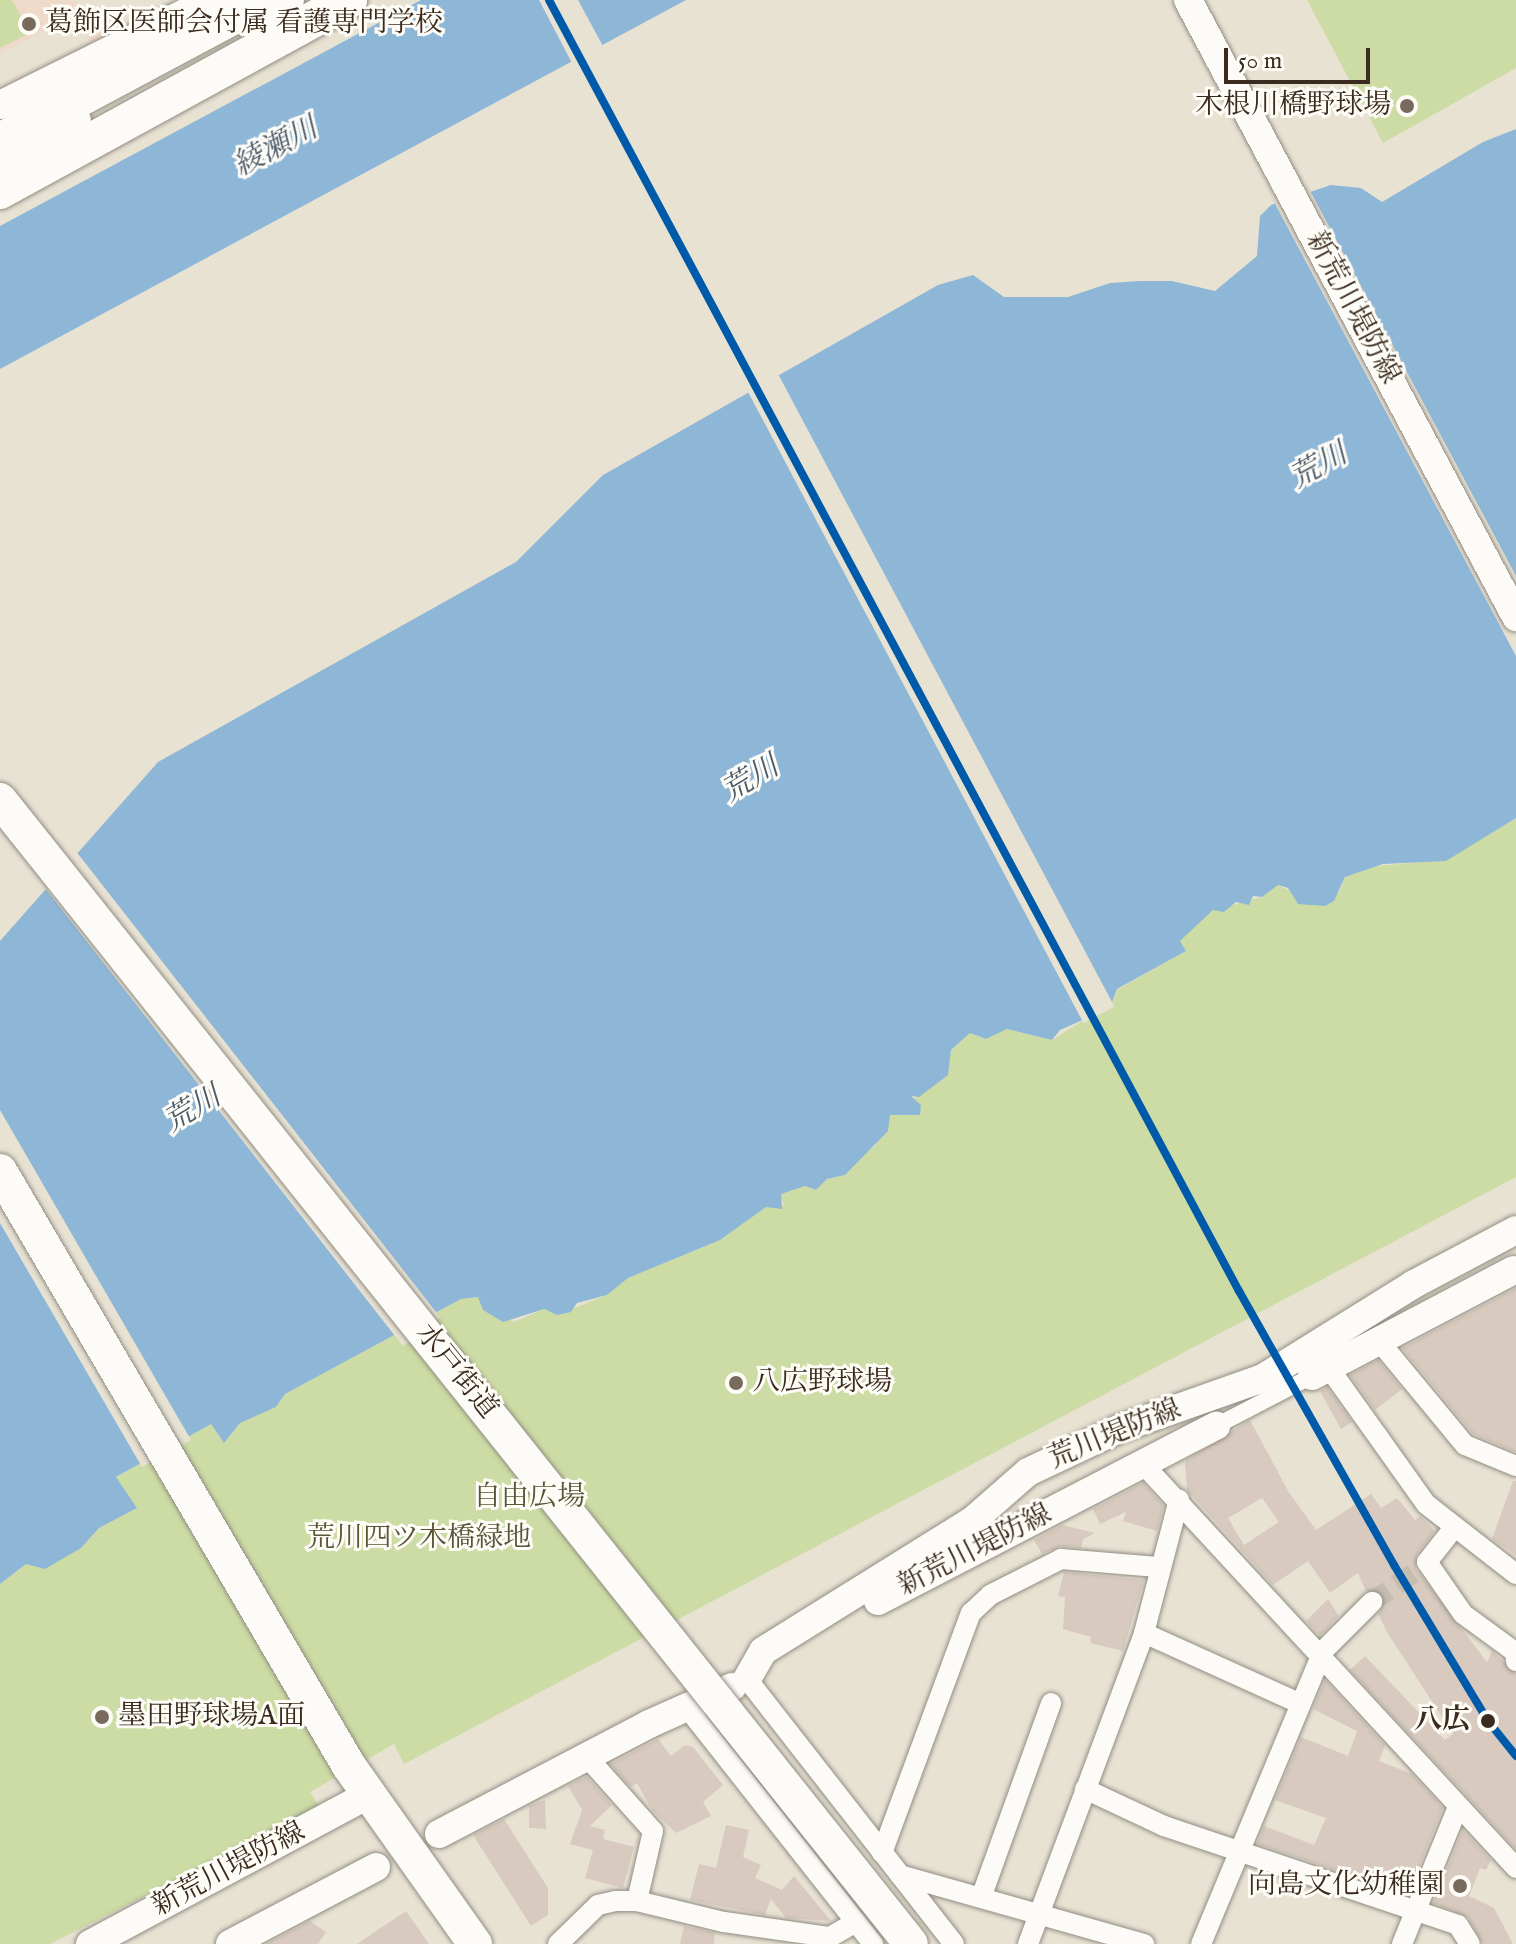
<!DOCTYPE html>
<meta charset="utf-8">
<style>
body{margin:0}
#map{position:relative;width:1516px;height:1944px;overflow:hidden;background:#e8e2d3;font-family:"IM FELL English","Noto Serif JP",serif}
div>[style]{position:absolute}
.built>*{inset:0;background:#eedac8}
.green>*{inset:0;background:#ccdca4}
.water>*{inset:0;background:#8eb7d7}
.pier>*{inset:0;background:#e8e2d3;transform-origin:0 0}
.building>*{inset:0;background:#d8cabe}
.minor-tunnel>*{height:20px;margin-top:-10px;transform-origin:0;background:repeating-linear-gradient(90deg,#c5bdaf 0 20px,transparent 0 30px)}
.roads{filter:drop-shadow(0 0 2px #928d83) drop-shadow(0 0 2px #928d83)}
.pedestrian>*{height:16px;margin:-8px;padding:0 8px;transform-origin:8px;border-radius:8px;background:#fcfbf8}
.minor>*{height:20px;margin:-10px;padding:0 10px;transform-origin:10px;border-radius:10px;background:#fcfbf8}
.secondary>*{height:28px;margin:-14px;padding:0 14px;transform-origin:14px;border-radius:14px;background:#fcfbf8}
.trunk>*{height:34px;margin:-17px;padding:0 17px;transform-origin:17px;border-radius:17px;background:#fcfbf8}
.motorway>*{height:36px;margin:-18px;padding:0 18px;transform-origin:18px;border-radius:18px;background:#fcfbf8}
.bridges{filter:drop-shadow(0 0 2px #928d83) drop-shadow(0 0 2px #928d83)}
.trunk-bridge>*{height:34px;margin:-17px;padding:0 17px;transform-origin:17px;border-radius:17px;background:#fcfbf8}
.rail-1>*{height:8px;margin:-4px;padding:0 4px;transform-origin:4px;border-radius:4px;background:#005aaa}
.dots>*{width:22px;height:22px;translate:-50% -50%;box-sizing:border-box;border:4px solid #fdfcf7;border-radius:50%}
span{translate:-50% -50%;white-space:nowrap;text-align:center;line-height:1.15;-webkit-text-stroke:6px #fdfcf7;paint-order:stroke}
.poi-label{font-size:28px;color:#3b2a1e}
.left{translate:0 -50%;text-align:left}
.right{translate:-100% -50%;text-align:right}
.street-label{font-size:28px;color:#3b2a1e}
.park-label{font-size:28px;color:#5a5536}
.stop-label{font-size:28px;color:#3b2a1e;font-weight:700}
.water-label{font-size:30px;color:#4d5b69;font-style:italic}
.scale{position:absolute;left:1224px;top:48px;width:146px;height:36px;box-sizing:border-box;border:4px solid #3b2a1e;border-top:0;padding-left:10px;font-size:24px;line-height:28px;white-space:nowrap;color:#3b2a1e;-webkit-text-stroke:6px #fdfcf7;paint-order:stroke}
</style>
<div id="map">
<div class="built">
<div style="clip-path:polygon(0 0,75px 0,113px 30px,91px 42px,69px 19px,0 54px)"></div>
</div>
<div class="green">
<div style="clip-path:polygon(0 0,12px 0,30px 33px,0 48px)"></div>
<div style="clip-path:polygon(1307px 0,1516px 0,1516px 68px,1383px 143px)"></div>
<div style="clip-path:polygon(1516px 818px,1516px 1177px,404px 1764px,394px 1744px,310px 1792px,320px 1807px,50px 1944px,0 1944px,0 1584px,26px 1564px,81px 1548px,99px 1528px,137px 1508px,115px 1478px,211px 1424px,224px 1443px,240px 1423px,276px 1407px,285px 1394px,461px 1299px,478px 1297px,514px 1322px,544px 1309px,557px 1315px,607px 1295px,628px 1278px,720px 1240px,766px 1207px,784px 1205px,780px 1194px,805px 1186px,816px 1190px,827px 1179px,845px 1175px,860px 1155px,875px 1146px,890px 1115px,948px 1075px,951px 1050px,970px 1033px,986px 1039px,1007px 1029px,1052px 1040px,1113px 1002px,1117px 990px,1186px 951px,1179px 941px,1213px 910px,1262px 897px,1278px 885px,1292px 892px,1339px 893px,1345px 877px,1376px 866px,1446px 860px)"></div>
</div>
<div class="water">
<div style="clip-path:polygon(421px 0,686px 0,0 369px,0 226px)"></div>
<div style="clip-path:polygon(1516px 129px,1516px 818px,1446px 861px,1383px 864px,1345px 877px,1334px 901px,1325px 906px,1298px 904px,1288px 888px,1278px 885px,1262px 897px,1253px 896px,1249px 905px,1236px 902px,1224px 912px,1213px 910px,1180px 941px,1186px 951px,1117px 989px,1110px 1008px,1060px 1030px,1052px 1040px,1007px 1029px,986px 1039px,970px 1033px,951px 1050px,948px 1075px,919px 1097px,911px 1096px,921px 1105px,920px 1115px,890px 1115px,888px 1131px,845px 1175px,827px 1179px,816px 1190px,805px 1186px,781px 1194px,782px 1209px,766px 1207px,720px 1240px,628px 1278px,607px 1295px,577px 1303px,571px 1312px,557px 1315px,544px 1309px,503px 1322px,483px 1310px,478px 1297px,461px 1299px,285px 1394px,276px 1407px,240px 1423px,224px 1443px,211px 1424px,116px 1477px,137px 1508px,99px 1528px,81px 1548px,45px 1569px,26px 1564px,0 1584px,0 941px,158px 762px,516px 562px,603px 475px,938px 285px,973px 275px,1004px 297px,1068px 297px,1110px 283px,1140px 281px,1172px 281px,1215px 291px,1257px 256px,1260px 216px,1271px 205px,1331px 185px,1361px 188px,1382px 202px,1483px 142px)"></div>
</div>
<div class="pier">
<div style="clip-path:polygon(539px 0,578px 0,604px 48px,573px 65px)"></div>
<div style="clip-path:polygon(1308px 187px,1516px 576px,1516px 656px,1273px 200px)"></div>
<div style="left:777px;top:372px;width:719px;height:35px;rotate:62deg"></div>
<div style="left:75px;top:850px;width:593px;height:47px;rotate:52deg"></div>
<div style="clip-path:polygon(0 1110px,191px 1440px,142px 1467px,0 1223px)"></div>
</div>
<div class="building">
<div style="clip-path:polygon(1516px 1288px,1516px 1452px,1473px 1434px,1402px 1348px)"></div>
<div style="clip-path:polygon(1378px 1360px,1402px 1389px,1375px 1410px,1350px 1375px)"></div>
<div style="clip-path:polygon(1327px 1387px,1352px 1422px,1341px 1429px,1320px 1391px)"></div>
<div style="clip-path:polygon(evenodd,1250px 1420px,1288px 1491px,1316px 1530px,1371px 1494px,1381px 1508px,1397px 1498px,1415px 1520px,1420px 1516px,1435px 1531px,1416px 1555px,1416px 1569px,1487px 1662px,1492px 1651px,1516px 1674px,1516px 1849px,1350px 1670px,1365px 1656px,1445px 1740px,1453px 1734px,1387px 1632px,1378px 1614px,1385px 1605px,1382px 1593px,1366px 1591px,1358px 1573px,1330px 1593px,1308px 1561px,1273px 1585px,1187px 1490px,1185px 1461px,1250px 1420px,1262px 1498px,1279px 1522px,1244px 1545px,1228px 1518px,1262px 1498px)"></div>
<div style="clip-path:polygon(1513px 1481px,1516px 1481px,1516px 1555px,1492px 1539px)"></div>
<div style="clip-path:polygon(1143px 1483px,1164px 1506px,1157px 1531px,1123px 1521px,1126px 1512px,1100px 1524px,1093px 1509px)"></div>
<div style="clip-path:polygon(1062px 1525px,1095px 1533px,1083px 1539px,1081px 1548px,1061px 1546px,1042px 1554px,1034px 1540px)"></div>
<div style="clip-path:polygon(1064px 1572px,1144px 1580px,1123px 1651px,1090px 1643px,1091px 1637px,1063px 1629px,1065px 1597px,1058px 1596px)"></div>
<div style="clip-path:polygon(1328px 1599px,1339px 1616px,1320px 1636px,1306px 1621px)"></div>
<div style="clip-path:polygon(1325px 1680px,1385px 1745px,1379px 1761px,1412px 1774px,1443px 1808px,1408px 1894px,1257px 1844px,1264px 1826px,1314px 1845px,1326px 1818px,1275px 1800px,1301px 1737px,1348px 1756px,1357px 1731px,1313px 1709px)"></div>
<div style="clip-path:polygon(658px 1739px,671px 1756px,685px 1745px,693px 1747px,723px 1785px,703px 1802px,711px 1816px,676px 1833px,652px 1810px,637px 1783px,631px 1787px,610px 1764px)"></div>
<div style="clip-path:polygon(586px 1776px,612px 1805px,590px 1826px,605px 1830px,603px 1839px,634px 1847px,623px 1888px,585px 1878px,593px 1850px,570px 1844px,582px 1810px,568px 1786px)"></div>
<div style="clip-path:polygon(545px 1800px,546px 1829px,529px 1828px,529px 1806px)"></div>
<div style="clip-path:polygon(504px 1819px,548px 1888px,548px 1915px,531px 1926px,473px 1835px)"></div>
<div style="clip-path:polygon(726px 1825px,749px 1830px,743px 1857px,761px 1865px,755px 1878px,782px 1890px,794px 1876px,831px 1921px,786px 1918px,771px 1899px,765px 1915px,690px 1900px,699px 1864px,716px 1868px)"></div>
<div style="clip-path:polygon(1463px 1830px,1491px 1860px,1486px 1870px,1480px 1868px,1469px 1896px,1494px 1908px,1513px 1944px,1483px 1944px,1468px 1917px,1433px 1903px)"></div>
<div style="clip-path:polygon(406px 1911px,429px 1944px,357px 1944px)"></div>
<div style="clip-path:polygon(310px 1921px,326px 1932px,318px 1944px,266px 1944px)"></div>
<div style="clip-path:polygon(684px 1926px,715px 1933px,714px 1944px,680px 1944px)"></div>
</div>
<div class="minor-tunnel">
<div style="left:1372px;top:1602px;width:61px;rotate:-35deg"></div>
</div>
<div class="roads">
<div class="pedestrian">
<div style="left:1216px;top:1426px;width:108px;rotate:-27.5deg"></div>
</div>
<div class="minor">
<div style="left:1379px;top:1341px;width:135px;rotate:50.4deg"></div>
<div style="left:1465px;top:1445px;width:55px;rotate:22.4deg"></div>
<div style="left:1329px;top:1368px;width:167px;rotate:54.5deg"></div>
<div style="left:1426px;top:1504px;width:114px;rotate:37.9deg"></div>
<div style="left:1143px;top:1464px;width:550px;rotate:47.28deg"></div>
<div style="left:1453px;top:1529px;width:42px;rotate:128.2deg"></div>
<div style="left:1427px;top:1562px;width:63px;rotate:55.3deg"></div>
<div style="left:1463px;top:1614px;width:64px;rotate:36.2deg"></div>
<div style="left:1515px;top:1652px;width:9px;rotate:84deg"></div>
<div style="left:1144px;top:1633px;width:172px;rotate:24.3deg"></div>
<div style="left:1320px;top:1654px;width:74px;rotate:-45deg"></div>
<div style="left:747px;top:1679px;width:336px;rotate:52deg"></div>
<div style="left:689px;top:1710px;width:298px;rotate:51.8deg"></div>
<div style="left:587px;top:1757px;width:99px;rotate:48.3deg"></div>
<div style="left:653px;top:1831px;width:72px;rotate:102.9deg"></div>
<div style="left:1085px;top:1789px;width:87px;rotate:25.1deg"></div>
<div style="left:1164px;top:1826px;width:310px;rotate:18.6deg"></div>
<div style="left:1458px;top:1925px;width:22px;rotate:58deg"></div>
<div style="left:882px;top:1853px;width:256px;rotate:-69.7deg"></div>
<div style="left:971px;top:1613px;width:26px;rotate:-43deg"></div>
<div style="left:990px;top:1595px;width:80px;rotate:-26.9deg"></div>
<div style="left:1061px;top:1559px;width:97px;rotate:4.7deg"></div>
<div style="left:900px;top:1875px;width:254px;rotate:15.8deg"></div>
<div style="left:982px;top:1895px;width:204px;rotate:-70.2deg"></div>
<div style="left:558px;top:1944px;width:56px;rotate:-44.3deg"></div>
<div style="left:598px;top:1905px;width:18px;rotate:-13deg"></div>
<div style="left:616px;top:1901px;width:21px"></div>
<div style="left:637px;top:1901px;width:89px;rotate:13.6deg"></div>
<div style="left:724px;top:1922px;width:107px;rotate:8.1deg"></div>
<div style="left:830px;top:1937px;width:30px;rotate:-30deg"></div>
<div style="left:1028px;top:1944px;width:332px;rotate:-69.5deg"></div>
<div style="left:1144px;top:1633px;width:138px;rotate:-75.3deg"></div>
<div style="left:1201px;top:1944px;width:312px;rotate:-67.4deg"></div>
<div style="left:1402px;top:1944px;width:148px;rotate:-67.8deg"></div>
</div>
<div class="secondary">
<div style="left:1188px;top:0;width:699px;rotate:62deg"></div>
<div style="left:249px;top:23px;width:47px;rotate:-29.3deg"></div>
<div style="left:0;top:105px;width:236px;rotate:-26.5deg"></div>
<div style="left:0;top:163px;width:88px;rotate:-29.2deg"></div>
<div style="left:1312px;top:1376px;width:228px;rotate:-27.7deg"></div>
<div style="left:878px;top:1601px;width:381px;rotate:-27.4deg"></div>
<div style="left:747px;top:1679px;width:32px;rotate:-60deg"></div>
<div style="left:763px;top:1651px;width:246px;rotate:-31.9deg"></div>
<div style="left:972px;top:1521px;width:74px;rotate:-41.2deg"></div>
<div style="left:1028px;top:1472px;width:101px;rotate:-25.3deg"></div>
<div style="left:1119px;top:1429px;width:153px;rotate:-19.5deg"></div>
<div style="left:1263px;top:1378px;width:178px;rotate:-31.9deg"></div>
<div style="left:1414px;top:1284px;width:115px;rotate:-27.9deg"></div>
<div style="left:439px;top:1834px;width:237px;rotate:-27.6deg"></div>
<div style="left:649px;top:1724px;width:91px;rotate:-24deg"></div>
<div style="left:90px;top:1944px;width:315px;rotate:-28.2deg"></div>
<div style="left:230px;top:1944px;width:165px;rotate:-27.8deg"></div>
</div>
<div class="trunk">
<div style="left:0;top:1171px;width:690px;rotate:59.61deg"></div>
<div style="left:349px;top:1766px;width:218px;rotate:54.7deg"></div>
</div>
<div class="motorway">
<div style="left:0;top:141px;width:299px;rotate:-28.1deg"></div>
<div style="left:0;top:191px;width:398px;rotate:-28.7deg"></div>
</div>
</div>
<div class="bridges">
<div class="trunk-bridge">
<div style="left:0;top:800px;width:1462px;rotate:51.47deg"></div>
</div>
</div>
<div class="rail-1">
<div style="left:549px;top:0;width:1464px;rotate:61.88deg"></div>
<div style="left:1239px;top:1291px;width:315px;rotate:60.5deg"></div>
<div style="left:1394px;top:1565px;width:182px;rotate:58.9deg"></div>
<div style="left:1488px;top:1721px;width:45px;rotate:51.3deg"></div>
</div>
<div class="dots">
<div style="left:29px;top:24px;background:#786a5d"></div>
<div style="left:1407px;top:106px;background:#786a5d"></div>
<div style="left:736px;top:1383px;background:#786a5d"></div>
<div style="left:102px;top:1717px;background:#786a5d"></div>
<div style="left:1488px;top:1721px;background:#3b2a1e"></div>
<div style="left:1460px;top:1886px;background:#786a5d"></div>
</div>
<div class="poi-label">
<span class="left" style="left:45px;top:24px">葛飾区医師会付属 看護専門学校</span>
<span class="right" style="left:1391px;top:106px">木根川橋野球場</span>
<span class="left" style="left:752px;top:1383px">八広野球場</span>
<span class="left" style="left:118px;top:1717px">墨田野球場A面</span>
<span class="right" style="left:1444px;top:1886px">向島文化幼稚園</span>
</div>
<div class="street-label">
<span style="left:1352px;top:308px;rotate:62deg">新荒川堤防線</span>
<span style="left:456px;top:1372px;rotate:51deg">水戸街道</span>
<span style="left:1115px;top:1435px;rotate:-22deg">荒川堤防線</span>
<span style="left:975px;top:1551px;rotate:-27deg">新荒川堤防線</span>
<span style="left:229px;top:1870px;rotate:-28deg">新荒川堤防線</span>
</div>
<div class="park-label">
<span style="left:529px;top:1498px">自由広場</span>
<span style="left:419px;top:1539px">荒川四ツ木橋緑地</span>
</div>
<div class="stop-label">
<span class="right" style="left:1470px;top:1721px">八広</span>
</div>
<div class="water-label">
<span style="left:276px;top:148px;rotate:-28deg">綾瀬川</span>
<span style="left:1319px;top:467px;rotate:-29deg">荒川</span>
<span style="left:751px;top:780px;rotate:-31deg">荒川</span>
<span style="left:193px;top:1110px;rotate:-31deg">荒川</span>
</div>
<div class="scale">50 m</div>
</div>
